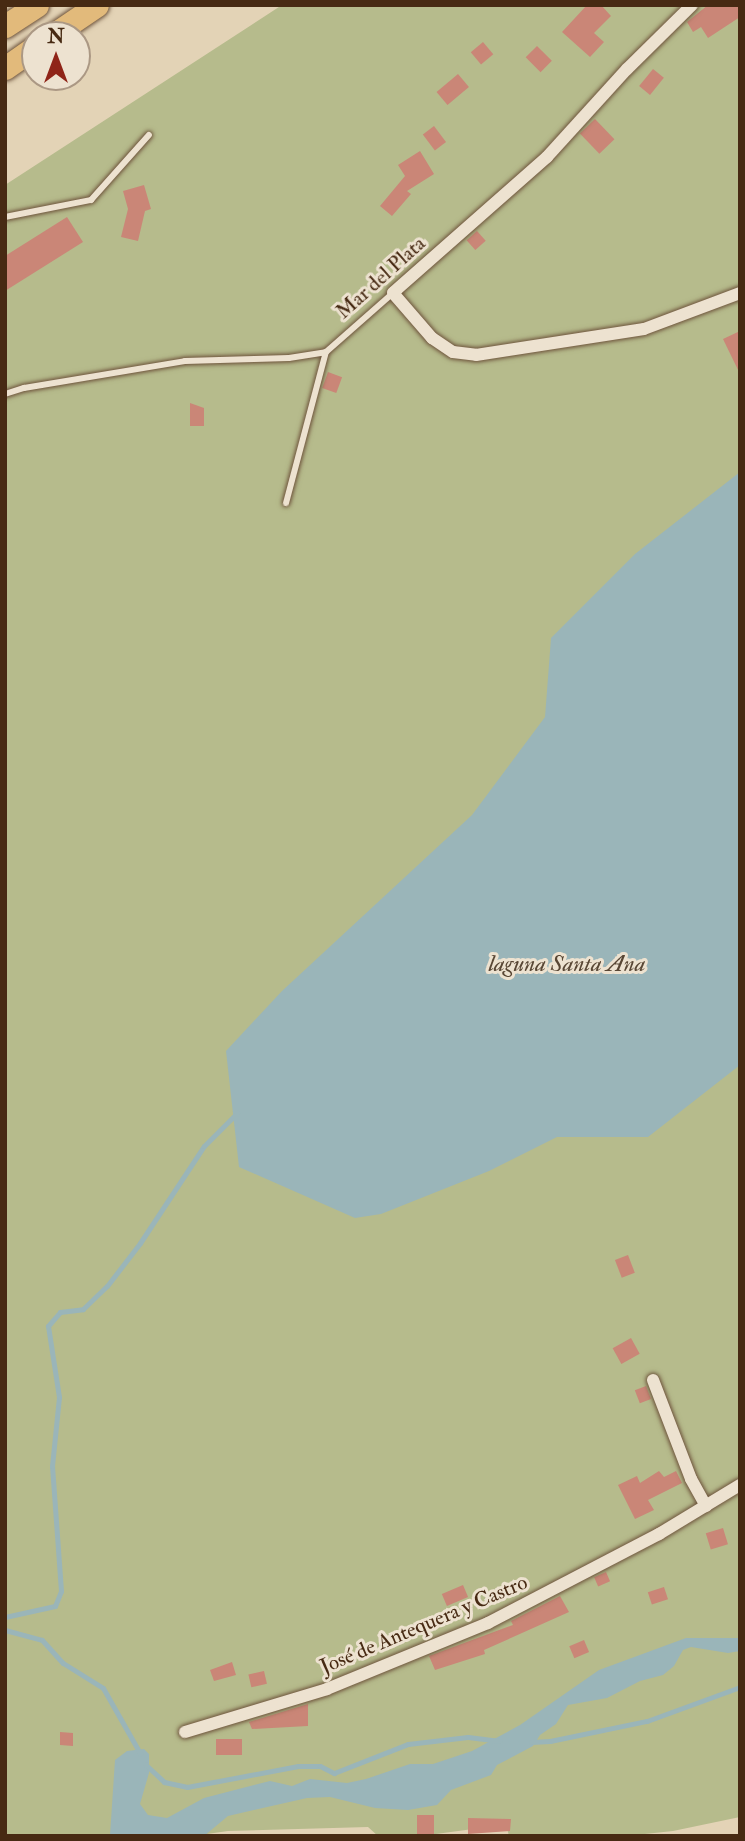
<!DOCTYPE html>
<meta charset="utf-8">
<style>
body{margin:0}
#map{position:relative;width:745px;height:1841px;overflow:hidden;background:#e3d3b6;font-family:"IM FELL Double Pica",serif}
div>[style]{position:absolute}
.green>*{inset:0;background:#b6bb8c}
.water>*{inset:0;background:#9ab5b9}
.stream>*{height:5px;margin:-2.5px;padding:0 2.5px;transform-origin:2.5px;border-radius:2.5px;background:#9ab5b9}
.building>*{inset:0;background:#ca8677;transform-origin:0 0}
.roads{filter:drop-shadow(0 0 2px #6e543c) drop-shadow(0 0 2px #6e543c)}
.lane>*{height:6px;margin:-3px;padding:0 3px;transform-origin:3px;border-radius:3px;background:#ede2d0}
.street>*{height:12px;margin:-6px;padding:0 6px;transform-origin:6px;border-radius:6px;background:#ede2d0}
.highway>*{height:23px;margin:-11.5px;padding:0 11.5px;transform-origin:11.5px;border-radius:11.5px;background:#e2ba7b}
span{translate:-50% -50%;white-space:nowrap;text-align:center;line-height:1.15;-webkit-text-stroke:6px #ede2d0;paint-order:stroke}
.street-label{font-size:21px;color:#472a13}
.water-label{font-size:23px;color:#584634;font-style:italic}
.frame{position:absolute;inset:0;border:7px solid #472a13;pointer-events:none}
.north{position:absolute;left:21px;top:21px;width:70px;height:70px;box-sizing:border-box;background:#ede2d0;border:2px solid #ab9884;border-radius:50%;rotate:0deg;font-size:19px;font-weight:700;line-height:28px;text-align:center;color:#472a13}
.north::after{content:'';display:block;margin:auto;width:24px;height:32px;background:#8f2418;clip-path:polygon(50% 0,100% 100%,50% 72%,0 100%)}
</style>
<div id="map">
<div class="green">
<div style="clip-path:polygon(282px 5px,740px 5px,740px 1817px,673px 1831px,626px 1836px,509px 1836px,507px 1828px,488px 1827px,421px 1836px,378px 1836px,368px 1827px,228px 1831px,193px 1836px,5px 1836px,5px 185px)"></div>
</div>
<div class="water">
<div style="clip-path:polygon(740px 472px,740px 1065px,648px 1137px,557px 1137px,489px 1171px,381px 1214px,355px 1218px,239px 1167px,226px 1051px,282px 991px,472px 815px,545px 717px,551px 638px,635px 554px)"></div>
<div style="clip-path:polygon(686px 1638px,740px 1638px,740px 1651px,728px 1653px,691px 1647px,683px 1650px,674px 1666px,663px 1675px,640px 1681px,607px 1698px,568px 1705px,556px 1724px,540px 1735px,533px 1746px,497px 1765px,491px 1775px,451px 1790px,437px 1805px,408px 1810px,375px 1808px,330px 1797px,307px 1798px,228px 1816px,204px 1836px,110px 1835px,115px 1760px,127px 1751px,144px 1749px,149px 1754px,149px 1773px,140px 1804px,148px 1815px,167px 1818px,204px 1798px,270px 1781px,292px 1786px,310px 1779px,347px 1783px,366px 1779px,410px 1764px,433px 1764px,472px 1751px,520px 1725px,599px 1670px)"></div>
</div>
<div class="stream">
<div style="left:5px;top:1617px;width:51px;rotate:-12.4deg"></div>
<div style="left:55px;top:1606px;width:16px;rotate:-68deg"></div>
<div style="left:61px;top:1591px;width:125px;rotate:-94.1deg"></div>
<div style="left:52px;top:1466px;width:69px;rotate:-84.2deg"></div>
<div style="left:59px;top:1397px;width:72px;rotate:-98.8deg"></div>
<div style="left:48px;top:1326px;width:18px;rotate:-49deg"></div>
<div style="left:60px;top:1312px;width:23px;rotate:-7deg"></div>
<div style="left:83px;top:1309px;width:33px;rotate:-44deg"></div>
<div style="left:107px;top:1286px;width:54px;rotate:-52.5deg"></div>
<div style="left:140px;top:1243px;width:116px;rotate:-56.6deg"></div>
<div style="left:204px;top:1146px;width:47px;rotate:-45deg"></div>
<div style="left:5px;top:1630px;width:38px;rotate:15deg"></div>
<div style="left:42px;top:1640px;width:31px;rotate:48deg"></div>
<div style="left:63px;top:1663px;width:47px;rotate:32deg"></div>
<div style="left:103px;top:1688px;width:75px;rotate:60.4deg"></div>
<div style="left:531px;top:1742px;width:19px;rotate:-3deg"></div>
<div style="left:550px;top:1741px;width:99px;rotate:-11.7deg"></div>
<div style="left:647px;top:1721px;width:99px;rotate:-20.1deg"></div>
<div style="left:146px;top:1765px;width:25px;rotate:43deg"></div>
<div style="left:164px;top:1782px;width:24px;rotate:12deg"></div>
<div style="left:187px;top:1787px;width:113px;rotate:-10.7deg"></div>
<div style="left:298px;top:1766px;width:22px"></div>
<div style="left:320px;top:1766px;width:16px;rotate:27deg"></div>
<div style="left:334px;top:1773px;width:79px;rotate:-21.4deg"></div>
<div style="left:408px;top:1744px;width:60px;rotate:-6.7deg"></div>
<div style="left:468px;top:1737px;width:32px;rotate:7deg"></div>
</div>
<div class="building">
<div style="clip-path:polygon(587px 5px,601px 5px,611px 16px,594px 33px,604px 42px,590px 57px,562px 32px)"></div>
<div style="clip-path:polygon(708px 5px,740px 5px,740px 17px,708px 38px,701px 27px,693px 32px,687px 22px)"></div>
<div style="left:483px;top:42px;width:16px;height:16px;rotate:50deg"></div>
<div style="left:537px;top:46px;width:21px;height:16px;rotate:45deg"></div>
<div style="left:653px;top:69px;width:14px;height:22px;rotate:39deg"></div>
<div style="left:458px;top:74px;width:17px;height:28px;rotate:50deg"></div>
<div style="left:595px;top:119px;width:28px;height:21px;rotate:46deg"></div>
<div style="left:434px;top:126px;width:20px;height:14px;rotate:53deg"></div>
<div style="clip-path:polygon(420px 151px,434px 174px,407px 191px,411px 194px,392px 216px,380px 206px,405px 176px,398px 165px)"></div>
<div style="clip-path:polygon(144px 185px,151px 209px,145px 211px,138px 241px,121px 237px,128px 209px,123px 191px)"></div>
<div style="clip-path:polygon(67px 217px,83px 242px,5px 291px,5px 256px)"></div>
<div style="left:477px;top:231px;width:13px;height:14px;rotate:48deg"></div>
<div style="clip-path:polygon(740px 331px,740px 374px,723px 339px)"></div>
<div style="left:328px;top:372px;width:15px;height:17px;rotate:20deg"></div>
<div style="clip-path:polygon(190px 403px,204px 408px,204px 426px,190px 426px)"></div>
<div style="left:628px;top:1255px;width:19px;height:14px;rotate:69deg"></div>
<div style="left:631px;top:1338px;width:18px;height:21px;rotate:61deg"></div>
<div style="left:646px;top:1386px;width:14px;height:12px;rotate:69deg"></div>
<div style="clip-path:polygon(659px 1471px,664px 1477px,676px 1471px,682px 1483px,648px 1500px,654px 1510px,635px 1519px,618px 1485px,637px 1476px,640px 1483px)"></div>
<div style="left:723px;top:1528px;width:17px;height:18px;rotate:73deg"></div>
<div style="left:606px;top:1572px;width:10px;height:13px;rotate:66deg"></div>
<div style="left:463px;top:1585px;width:13px;height:23px;rotate:67deg"></div>
<div style="left:664px;top:1587px;width:13px;height:17px;rotate:72deg"></div>
<div style="clip-path:polygon(560px 1596px,569px 1612px,484px 1650px,485px 1654px,435px 1670px,429px 1656px,513px 1625px,511px 1621px)"></div>
<div style="left:584px;top:1640px;width:13px;height:16px;rotate:67deg"></div>
<div style="clip-path:polygon(232px 1662px,236px 1675px,214px 1681px,210px 1670px)"></div>
<div style="left:264px;top:1671px;width:13px;height:16px;rotate:77deg"></div>
<div style="clip-path:polygon(308px 1704px,308px 1726px,252px 1729px,249px 1722px)"></div>
<div style="clip-path:polygon(60px 1732px,73px 1733px,73px 1746px,60px 1745px)"></div>
<div style="left:216px;top:1739px;width:26px;height:16px"></div>
<div style="left:417px;top:1815px;width:17px;height:21px"></div>
<div style="clip-path:polygon(468px 1818px,511px 1819px,510px 1831px,468px 1834px)"></div>
</div>
<div class="roads">
<div class="lane">
<div style="left:5px;top:217px;width:88px;rotate:-11.2deg"></div>
<div style="left:91px;top:200px;width:87px;rotate:-48.3deg"></div>
<div style="left:5px;top:394px;width:20px;rotate:-18deg"></div>
<div style="left:24px;top:388px;width:163px;rotate:-9.5deg"></div>
<div style="left:185px;top:361px;width:104px;rotate:-1.7deg"></div>
<div style="left:289px;top:358px;width:37px;rotate:-9deg"></div>
<div style="left:326px;top:352px;width:89px;rotate:-41.4deg"></div>
<div style="left:286px;top:503px;width:156px;rotate:-75.2deg"></div>
</div>
<div class="street">
<div style="left:692px;top:5px;width:91px;rotate:135.4deg"></div>
<div style="left:627px;top:69px;width:119px;rotate:132.3deg"></div>
<div style="left:547px;top:157px;width:205px;rotate:138.6deg"></div>
<div style="left:393px;top:293px;width:60px;rotate:49.1deg"></div>
<div style="left:432px;top:338px;width:25px;rotate:34deg"></div>
<div style="left:453px;top:352px;width:23px;rotate:7deg"></div>
<div style="left:476px;top:355px;width:170px;rotate:-8.8deg"></div>
<div style="left:644px;top:329px;width:103px;rotate:-20.6deg"></div>
<div style="left:653px;top:1380px;width:106px;rotate:69deg"></div>
<div style="left:691px;top:1479px;width:31px;rotate:61deg"></div>
<div style="left:185px;top:1732px;width:148px;rotate:-16.8deg"></div>
<div style="left:327px;top:1689px;width:174px;rotate:-22.3deg"></div>
<div style="left:488px;top:1623px;width:193px;rotate:-27.5deg"></div>
<div style="left:659px;top:1534px;width:95px;rotate:-31.2deg"></div>
</div>
<div class="highway">
<div style="left:5px;top:26px;width:38px;rotate:-33deg"></div>
<div style="left:53px;top:35px;width:53px;rotate:-34.3deg"></div>
<div style="left:5px;top:68px;width:37px;rotate:-35deg"></div>
</div>
</div>
<div class="street-label">
<span style="left:381px;top:278px;rotate:-42deg">Mar del Plata</span>
<span style="left:424px;top:1625px;rotate:-23deg">José de Antequera y Castro</span>
</div>
<div class="water-label">
<span style="left:567px;top:964px">laguna Santa Ana</span>
</div>
<div class="frame"></div>
<div class="north">N</div>
</div>
